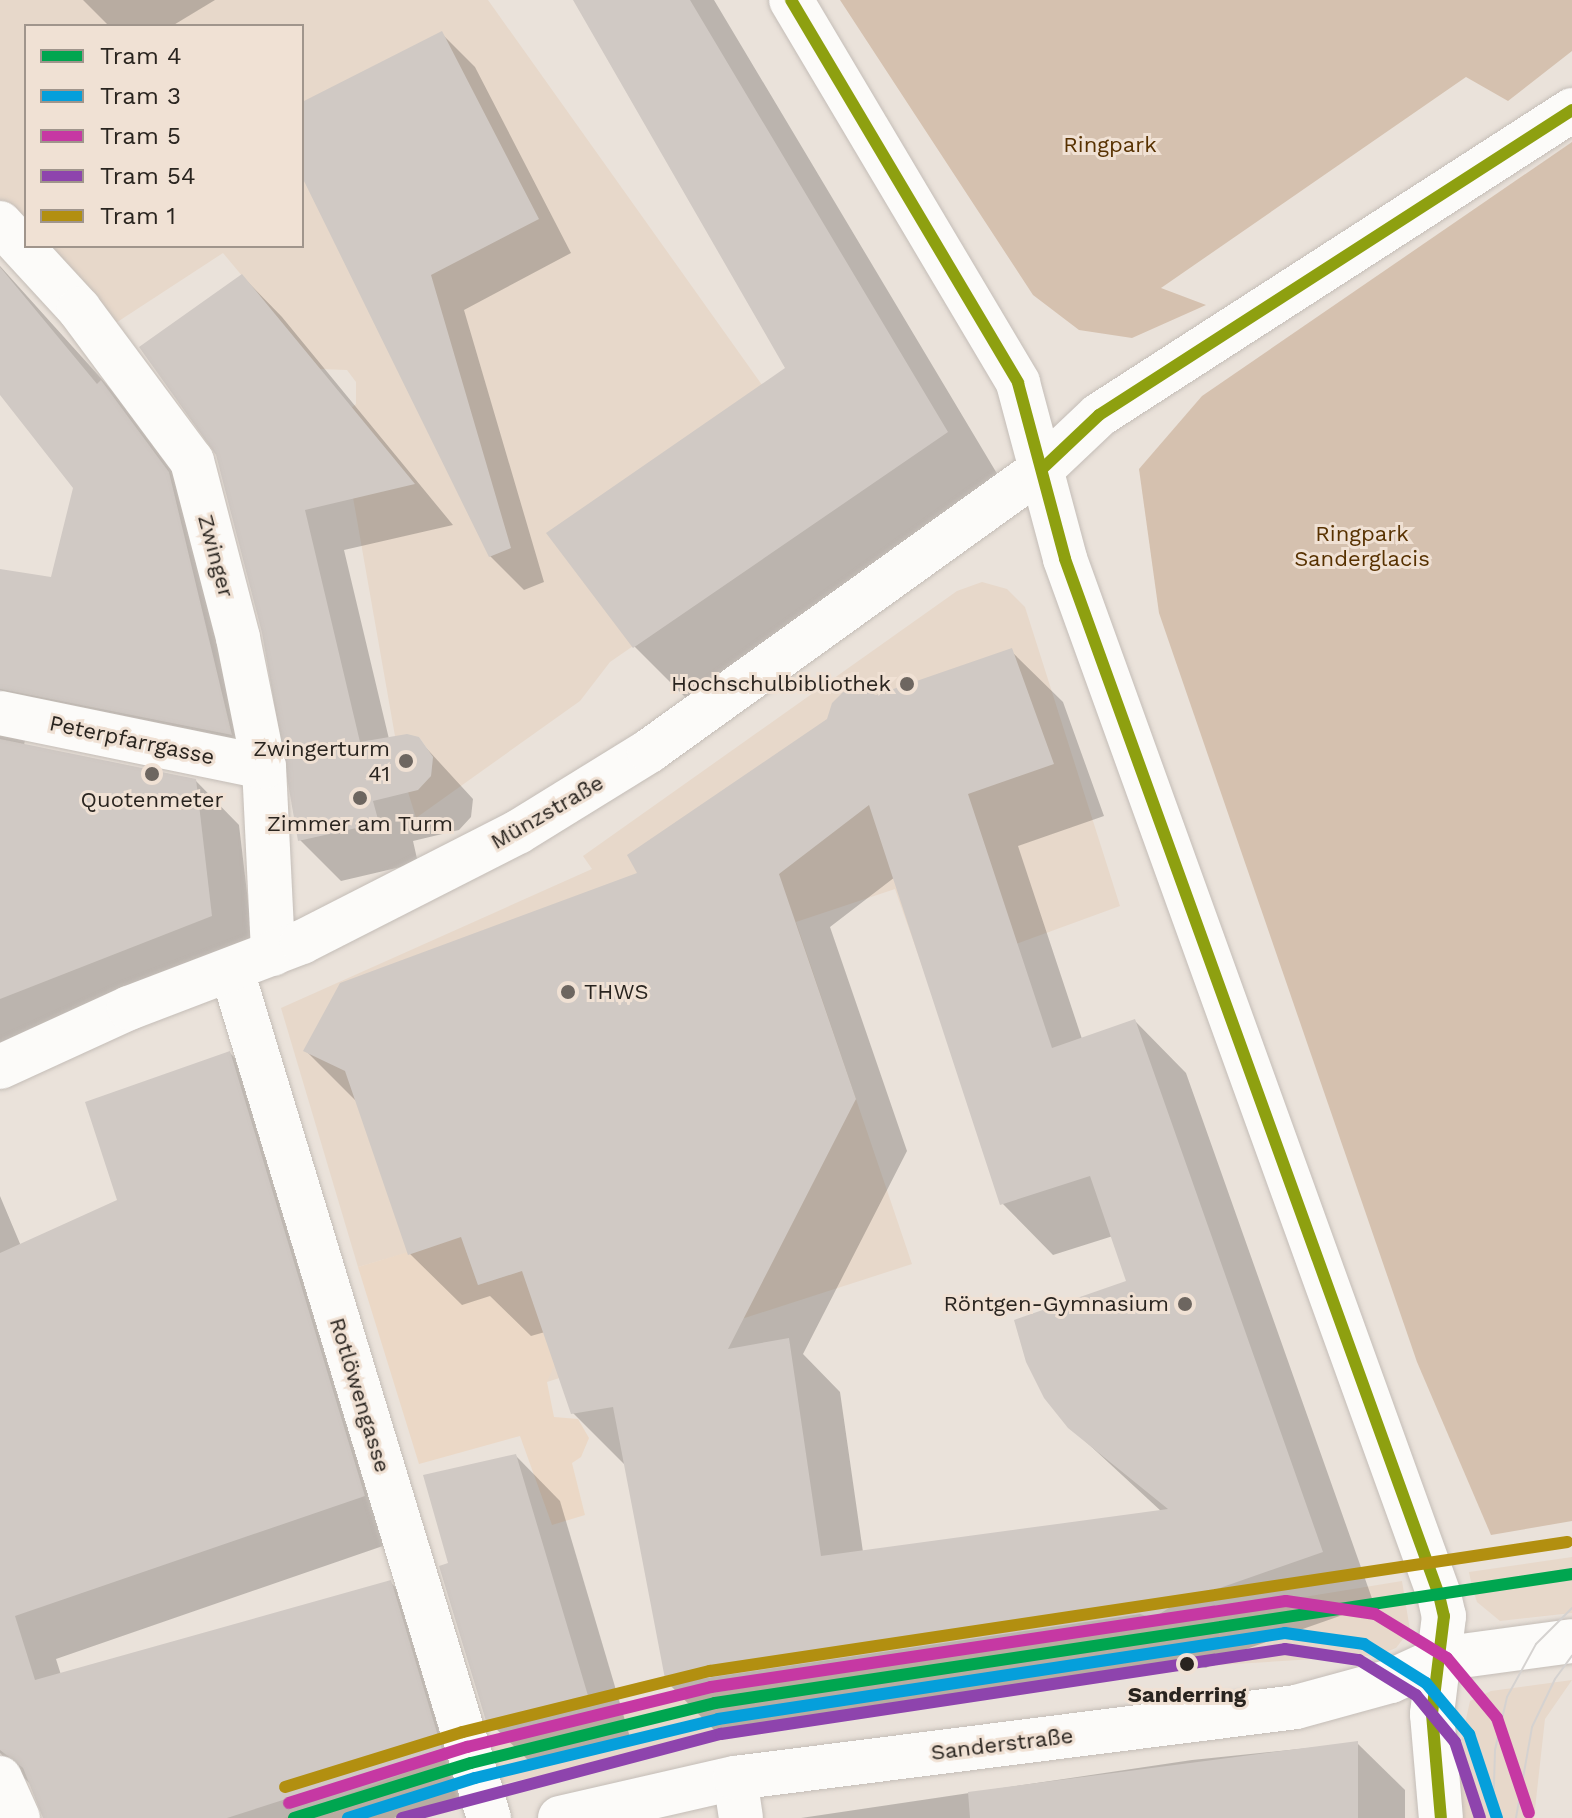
<!DOCTYPE html>
<meta charset="utf-8">
<style>
body{margin:0}
#map{position:relative;width:1572px;height:1818px;overflow:hidden;background:#eae2da;font-family:"Work Sans",sans-serif}
div>[style]{position:absolute}
.built>*{inset:0;background:#e7d8ca}
.green>*{inset:0;background:#ebd8c6}
.forest>*{inset:0;background:#d5c1af}
.shadow>*{inset:0;background:#0003}
.building>*{inset:0;background:#d0c9c4}
.roads{filter:drop-shadow(0 0 2px #c4bdb7) drop-shadow(0 0 2px #c4bdb7)}
.pedestrian>*{height:44px;margin:-22px;padding:0 22px;transform-origin:22px;border-radius:22px;background:#fcfbf9}
.minor>*{height:44px;margin:-22px;padding:0 22px;transform-origin:22px;border-radius:22px;background:#fcfbf9}
.tertiary>*{height:44px;margin:-22px;padding:0 22px;transform-origin:22px;border-radius:22px;background:#fcfbf9}
.tram>*{height:2px;margin:-1px;padding:0 1px;transform-origin:1px;border-radius:1px;background:#d5d2d0}
.bus-1>*{height:12px;margin:-6px;padding:0 6px;transform-origin:6px;border-radius:6px;background:#8ea010}
.tram-1>*{height:12px;margin:-6px;padding:0 6px;transform-origin:6px;border-radius:6px;background:#00a650}
.tram-2>*{height:12px;margin:-6px;padding:0 6px;transform-origin:6px;border-radius:6px;background:#059fdb}
.tram-3>*{height:12px;margin:-6px;padding:0 6px;transform-origin:6px;border-radius:6px;background:#c638a3}
.tram-4>*{height:12px;margin:-6px;padding:0 6px;transform-origin:6px;border-radius:6px;background:#8e44ad}
.tram-5>*{height:12px;margin:-6px;padding:0 6px;transform-origin:6px;border-radius:6px;background:#b28f10}
.dots>*{width:22px;height:22px;translate:-50% -50%;box-sizing:border-box;border:4px solid #f0e1d4;border-radius:50%}
span{translate:-50% -50%;white-space:nowrap;text-align:center;line-height:1.15;-webkit-text-stroke:6px #f0e1d4;paint-order:stroke}
.park-label{font-size:22px;color:#573100}
.street-label{font-size:22px;color:#29241f}
.poi-label{font-size:22px;color:#29241f}
.right{translate:-100% -50%;text-align:right}
.left{translate:0 -50%;text-align:left}
.stop-label{font-size:22px;color:#29241f;font-weight:700}
.legend{position:absolute;left:24px;top:24px;width:280px;height:224px;box-sizing:border-box;background:#f0e1d4;border:2px solid #a0958c;margin:0;padding:10px 14px;list-style:none;font-size:24px;color:#29241f}
.legend li{display:flex;align-items:center;gap:16px;height:40px}
.legend b{width:40px;border:2px solid #a0958c}
</style>
<div id="map">
<div class="built">
<div style="clip-path:polygon(0 0,488px 0,844px 500px,610px 662px,580px 701px,416px 818px,408px 792px,431px 776px,433px 757px,419px 737px,395px 736px,339px 418px,356px 404px,356px 382px,347px 370px,320px 369px,223px 253px,105px 330px,35px 246px,302px 246px,302px 26px,26px 26px,26px 234px,0 201px)"></div>
<div style="clip-path:polygon(982px 582px,1007px 589px,1025px 607px,1120px 906px,926px 977px,895px 889px,796px 922px,912px 1264px,547px 1382px,508px 1233px,464px 1248px,461px 1237px,358px 1267px,281px 1008px,592px 869px,583px 856px,957px 591px)"></div>
<div style="clip-path:polygon(1572px 1557px,1572px 1613px,1500px 1621px,1477px 1602px,1472px 1587px,1469px 1572px)"></div>
<div style="clip-path:polygon(1402px 1581px,1410px 1630px,1396px 1648px,1378px 1655px,1170px 1668px,1038px 1686px,630px 1756px,479px 1789px,401px 1818px,284px 1818px,467px 1750px,712px 1693px)"></div>
<div style="clip-path:polygon(1572px 1680px,1545px 1719px,1534px 1818px,1457px 1818px,1459px 1751px,1470px 1701px,1491px 1691px)"></div>
</div>
<div class="green">
<div style="clip-path:polygon(508px 1233px,579px 1360px,554px 1366px,547px 1382px,554px 1417px,578px 1419px,589px 1438px,581px 1457px,572px 1463px,585px 1515px,552px 1525px,520px 1436px,419px 1464px,358px 1267px,461px 1236px,478px 1285px,521px 1271px)"></div>
</div>
<div class="forest">
<div style="clip-path:polygon(840px 0,1572px 0,1572px 51px,1508px 101px,1466px 77px,1161px 288px,1206px 305px,1132px 338px,1079px 330px,1033px 295px)"></div>
<div style="clip-path:polygon(1572px 142px,1572px 1521px,1491px 1535px,1417px 1362px,1159px 613px,1139px 469px,1202px 396px)"></div>
</div>
<div class="shadow">
<div style="clip-path:polygon(83px 0,215px 0,172px 26px,109px 26px)"></div>
<div style="clip-path:polygon(575px 0,714px 0,1011px 497px,700px 712px,635px 647px,549px 533px,788px 368px)"></div>
<div style="clip-path:polygon(441px 33px,475px 67px,571px 253px,464px 310px,544px 582px,524px 590px,490px 556px,302px 174px,302px 104px)"></div>
<div style="clip-path:polygon(0 266px,144px 426px,212px 518px,275px 778px,25px 740px,24px 745px,195px 780px,239px 825px,255px 960px,0 1056px,0 571px,53px 580px,75px 487px,0 391px)"></div>
<div style="clip-path:polygon(242px 276px,282px 317px,453px 525px,344px 550px,389px 739px,418px 739px,473px 799px,471px 817px,459px 830px,413px 841px,418px 863px,341px 881px,300px 840px)"></div>
<div style="clip-path:polygon(evenodd,1011px 651px,1063px 702px,1104px 816px,1018px 846px,1082px 1039px,1135px 1021px,1186px 1073px,1374px 1604px,1229px 1655px,1206px 1668px,1193px 1665px,719px 1735px,668px 1683px,625px 1465px,573px 1413px,545px 1332px,531px 1336px,490px 1296px,462px 1305px,410px 1254px,357px 1102px,305px 1050px,640px 874px,876px 697px,1011px 651px,895px 877px,1002px 1203px,1053px 1255px,1113px 1236px,1128px 1283px,1070px 1427px,1162px 1512px,863px 1552px,840px 1392px,803px 1354px,907px 1151px,830px 927px,895px 877px)"></div>
<div style="clip-path:polygon(230px 1053px,272px 1096px,406px 1538px,56px 1659px,61px 1675px,390px 1582px,433px 1624px,483px 1791px,394px 1818px,44px 1818px,33px 1787px,0 1753px,0 1196px,21px 1246px,120px 1202px)"></div>
<div style="clip-path:polygon(516px 1456px,560px 1501px,632px 1744px,532px 1764px,487px 1720px)"></div>
<div style="clip-path:polygon(1357px 1743px,1405px 1790px,1405px 1818px,801px 1818px,1192px 1760px)"></div>
</div>
<div class="building">
<div style="clip-path:polygon(573px 0,690px 0,948px 432px,633px 648px,546px 533px,785px 368px)"></div>
<div style="clip-path:polygon(442px 31px,539px 219px,431px 275px,511px 548px,489px 557px,302px 177px,302px 102px)"></div>
<div style="clip-path:polygon(0 267px,97px 384px,101px 380px,169px 472px,232px 735px,0 689px,0 569px,51px 577px,73px 488px,0 395px)"></div>
<div style="clip-path:polygon(242px 274px,415px 484px,305px 510px,360px 742px,407px 734px,419px 737px,433px 757px,431px 776px,418px 790px,373px 801px,379px 823px,298px 841px,262px 633px,216px 455px,139px 347px)"></div>
<div style="clip-path:polygon(evenodd,1012px 648px,1054px 764px,968px 794px,1052px 1048px,1135px 1019px,1323px 1552px,1177px 1603px,1153px 1618px,1140px 1614px,666px 1684px,613px 1407px,571px 1414px,522px 1271px,478px 1285px,461px 1237px,408px 1255px,345px 1071px,303px 1051px,340px 983px,637px 873px,627px 855px,827px 719px,832px 703px,843px 692px,860px 689px,876px 695px,1012px 648px,869px 805px,1000px 1205px,1090px 1176px,1126px 1281px,1014px 1320px,1026px 1362px,1044px 1398px,1068px 1428px,1168px 1509px,821px 1556px,789px 1338px,728px 1349px,856px 1099px,779px 874px,869px 805px)"></div>
<div style="clip-path:polygon(0 739px,196px 779px,212px 916px,0 999px)"></div>
<div style="clip-path:polygon(230px 1051px,365px 1496px,15px 1616px,35px 1680px,391px 1580px,442px 1749px,227px 1818px,43px 1818px,23px 1768px,0 1750px,0 1253px,117px 1200px,85px 1102px)"></div>
<div style="clip-path:polygon(516px 1454px,589px 1699px,486px 1721px,439px 1566px,448px 1563px,423px 1475px)"></div>
<div style="clip-path:polygon(1358px 1741px,1358px 1818px,970px 1818px,968px 1792px)"></div>
</div>
<div class="roads">
<div class="pedestrian">
<div style="left:0;top:1778px;width:44px;rotate:65.8deg"></div>
</div>
<div class="minor">
<div style="left:0;top:223px;width:117px;rotate:47.4deg"></div>
<div style="left:79px;top:309px;width:189px;rotate:53.4deg"></div>
<div style="left:192px;top:461px;width:183px;rotate:75.4deg"></div>
<div style="left:238px;top:638px;width:132px;rotate:78.6deg"></div>
<div style="left:264px;top:767px;width:187px;rotate:87.2deg"></div>
<div style="left:0;top:713px;width:269px;rotate:11.6deg"></div>
<div style="left:232px;top:971px;width:885px;rotate:73.12deg"></div>
<div style="left:0;top:1067px;width:142px;rotate:-24.6deg"></div>
<div style="left:129px;top:1008px;width:185px;rotate:-20.9deg"></div>
<div style="left:302px;top:942px;width:242px;rotate:-27deg"></div>
<div style="left:518px;top:832px;width:154px;rotate:-31.7deg"></div>
<div style="left:649px;top:751px;width:485px;rotate:-35.7deg"></div>
<div style="left:735px;top:1778px;width:40px;rotate:81.5deg"></div>
<div style="left:560px;top:1818px;width:180px;rotate:-12.9deg"></div>
<div style="left:735px;top:1778px;width:565px;rotate:-7.21deg"></div>
<div style="left:1296px;top:1707px;width:98px;rotate:-15.3deg"></div>
<div style="left:1391px;top:1681px;width:53px;rotate:-24.6deg"></div>
</div>
<div class="tertiary">
<div style="left:791px;top:0;width:445px;rotate:59.3deg"></div>
<div style="left:1018px;top:383px;width:182px;rotate:75deg"></div>
<div style="left:1065px;top:559px;width:1101px;rotate:70.15deg"></div>
<div style="left:1439px;top:1595px;width:22px;rotate:77deg"></div>
<div style="left:1444px;top:1616px;width:99px;rotate:97deg"></div>
<div style="left:1432px;top:1714px;width:104px;rotate:85.1deg"></div>
<div style="left:1043px;top:468px;width:77px;rotate:-43.4deg"></div>
<div style="left:1099px;top:415px;width:563px;rotate:-32.81deg"></div>
<div style="left:1439px;top:1659px;width:134px;rotate:-7.7deg"></div>
</div>
</div>
<div class="tram">
<div style="left:1493px;top:1818px;width:68px;rotate:-88.3deg"></div>
<div style="left:1495px;top:1750px;width:54px;rotate:-77.2deg"></div>
<div style="left:1507px;top:1697px;width:60px;rotate:-61.3deg"></div>
<div style="left:1536px;top:1644px;width:51px;rotate:-45deg"></div>
<div style="left:1516px;top:1818px;width:92px;rotate:-80deg"></div>
<div style="left:1532px;top:1727px;width:53px;rotate:-64.4deg"></div>
<div style="left:1555px;top:1679px;width:29px;rotate:-54deg"></div>
</div>
<div class="bus-1">
<div style="left:791px;top:0;width:445px;rotate:59.3deg"></div>
<div style="left:1018px;top:383px;width:182px;rotate:75deg"></div>
<div style="left:1065px;top:559px;width:1101px;rotate:70.15deg"></div>
<div style="left:1439px;top:1595px;width:22px;rotate:77deg"></div>
<div style="left:1444px;top:1616px;width:99px;rotate:97deg"></div>
<div style="left:1432px;top:1714px;width:104px;rotate:85.1deg"></div>
<div style="left:1043px;top:468px;width:77px;rotate:-43.4deg"></div>
<div style="left:1099px;top:415px;width:563px;rotate:-32.81deg"></div>
</div>
<div class="tram-1">
<div style="left:294px;top:1818px;width:185px;rotate:-17.3deg"></div>
<div style="left:471px;top:1763px;width:251px;rotate:-13.8deg"></div>
<div style="left:715px;top:1703px;width:867px;rotate:-8.56deg"></div>
</div>
<div class="tram-2">
<div style="left:348px;top:1818px;width:133px;rotate:-17.5deg"></div>
<div style="left:475px;top:1778px;width:250px;rotate:-13.6deg"></div>
<div style="left:718px;top:1719px;width:573px;rotate:-8.62deg"></div>
<div style="left:1285px;top:1633px;width:80px;rotate:7.9deg"></div>
<div style="left:1364px;top:1644px;width:73px;rotate:32.2deg"></div>
<div style="left:1426px;top:1683px;width:67px;rotate:49.9deg"></div>
<div style="left:1469px;top:1734px;width:89px;rotate:71.6deg"></div>
</div>
<div class="tram-3">
<div style="left:289px;top:1803px;width:187px;rotate:-17.5deg"></div>
<div style="left:467px;top:1747px;width:251px;rotate:-13.8deg"></div>
<div style="left:711px;top:1687px;width:581px;rotate:-8.51deg"></div>
<div style="left:1286px;top:1601px;width:90px;rotate:8.3deg"></div>
<div style="left:1375px;top:1614px;width:84px;rotate:31.4deg"></div>
<div style="left:1447px;top:1658px;width:78px;rotate:50.2deg"></div>
<div style="left:1497px;top:1718px;width:100px;rotate:71.4deg"></div>
</div>
<div class="tram-4">
<div style="left:402px;top:1818px;width:330px;rotate:-14.8deg"></div>
<div style="left:721px;top:1734px;width:570px;rotate:-8.57deg"></div>
<div style="left:1285px;top:1649px;width:75px;rotate:8.5deg"></div>
<div style="left:1359px;top:1660px;width:67px;rotate:31.6deg"></div>
<div style="left:1416px;top:1695px;width:61px;rotate:50.3deg"></div>
<div style="left:1455px;top:1742px;width:80px;rotate:71.8deg"></div>
</div>
<div class="tram-5">
<div style="left:285px;top:1787px;width:186px;rotate:-17.2deg"></div>
<div style="left:463px;top:1732px;width:254px;rotate:-13.9deg"></div>
<div style="left:710px;top:1671px;width:867px;rotate:-8.56deg"></div>
</div>
<div class="dots">
<div style="left:907px;top:684px;background:#6d6660"></div>
<div style="left:406px;top:761px;background:#6d6660"></div>
<div style="left:152px;top:774px;background:#6d6660"></div>
<div style="left:360px;top:798px;background:#6d6660"></div>
<div style="left:568px;top:992px;background:#6d6660"></div>
<div style="left:1185px;top:1304px;background:#6d6660"></div>
<div style="left:1187px;top:1664px;background:#29241f"></div>
</div>
<div class="park-label">
<span style="left:1110px;top:145px">Ringpark</span>
<span style="left:1362px;top:546px">Ringpark<br>Sanderglacis</span>
</div>
<div class="street-label">
<span style="left:216px;top:556px;rotate:75deg">Zwinger</span>
<span style="left:132px;top:740px;rotate:12deg">Peterpfarrgasse</span>
<span style="left:547px;top:812px;rotate:-30deg">Münzstraße</span>
<span style="left:360px;top:1395px;rotate:73deg">Rotlöwengasse</span>
<span style="left:1002px;top:1744px;rotate:-7deg">Sanderstraße</span>
</div>
<div class="poi-label">
<span class="right" style="left:891px;top:684px">Hochschulbibliothek</span>
<span class="right" style="left:390px;top:761px">Zwingerturm<br>41</span>
<span style="left:152px;top:800px">Quotenmeter</span>
<span style="left:360px;top:824px">Zimmer am Turm</span>
<span class="left" style="left:584px;top:992px">THWS</span>
<span class="right" style="left:1169px;top:1304px">Röntgen-Gymnasium</span>
</div>
<div class="stop-label">
<span style="left:1187px;top:1695px">Sanderring</span>
</div>
<ul class="legend">
<li><b style="height:10px;background:#00a650"></b>Tram 4</li>
<li><b style="height:10px;background:#059fdb"></b>Tram 3</li>
<li><b style="height:10px;background:#c638a3"></b>Tram 5</li>
<li><b style="height:10px;background:#8e44ad"></b>Tram 54</li>
<li><b style="height:10px;background:#b28f10"></b>Tram 1</li>
</ul>
</div>
